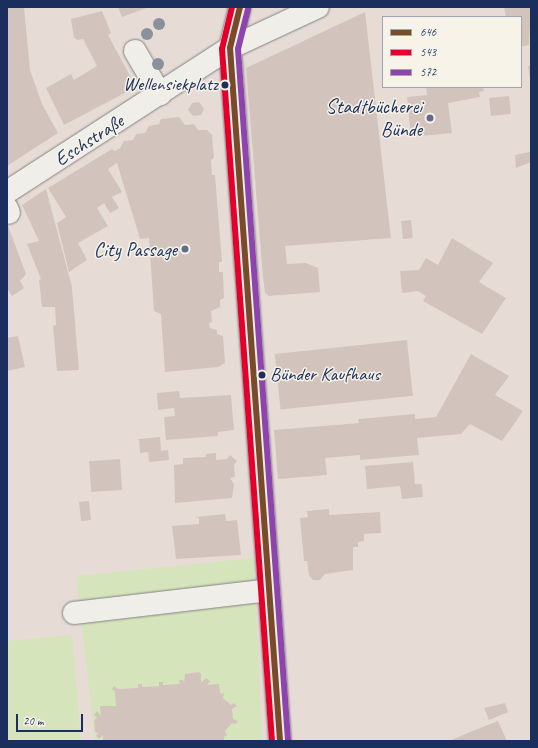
<!DOCTYPE html>
<meta charset="utf-8">
<style>
body{margin:0}
#map{position:relative;width:538px;height:748px;overflow:hidden;background:#e7dcd5;font-family:Caveat,sans-serif}
div>[style]{position:absolute}
.green>*{inset:0;background:#d5e4ba}
.building>*{inset:0;background:#d3c3bd;transform-origin:0 0}
.roads{filter:drop-shadow(0 0 1px #838287) drop-shadow(0 0 1px #838287)}
.minor>*{height:22px;margin:-11px;padding:0 11px;transform-origin:11px;border-radius:11px;background:#f0eee9}
.bus-1>*{height:6px;margin:-3px;padding:0 3px;transform-origin:3px;border-radius:3px;background:#7a4b2a}
.bus-2>*{height:6px;margin:-3px;padding:0 3px;transform-origin:3px;border-radius:3px;background:#e4002b}
.bus-3>*{height:6px;margin:-3px;padding:0 3px;transform-origin:3px;border-radius:3px;background:#8e44ad}
.trees>*{width:12px;height:12px;margin:-6px;border-radius:50%;background:#8a919b}
.dots>*{width:11px;height:11px;translate:-50% -50%;box-sizing:border-box;border:2px solid #f7f3e8;border-radius:50%}
span{translate:-50% -50%;white-space:nowrap;text-align:center;line-height:1.15;-webkit-text-stroke:3px #f7f3e8;paint-order:stroke}
.bus-label{font-size:19px;color:#1b2f5e}
.right{translate:-100% -50%;text-align:right}
.left{translate:0 -50%;text-align:left}
.poi-label{font-size:20px;color:#1b2f5e}
.street-label{font-size:20px;color:#1b2f5e}
.frame{position:absolute;inset:0;border:8px solid #1b2f5e;pointer-events:none}
.legend{position:absolute;left:382px;top:16px;width:140px;height:72px;box-sizing:border-box;background:#f7f3e8;border:1px solid #9fa5b1;margin:0;padding:5px 7px;list-style:none;font-size:12px;color:#1b2f5e}
.legend li{display:flex;align-items:center;gap:8px;height:20px}
.legend b{width:20px;border:1px solid #9fa5b1}
.scale{position:absolute;left:16px;top:714px;width:67px;height:18px;box-sizing:border-box;border:2px solid #1b2f5e;border-top:0;padding-left:5px;font-size:12px;line-height:14px;white-space:nowrap;color:#1b2f5e;-webkit-text-stroke:3px #f7f3e8;paint-order:stroke}
</style>
<div id="map">
<div class="green">
<div style="clip-path:polygon(254px 558px,262px 741px,95px 741px,76px 576px)"></div>
<div style="clip-path:polygon(72px 635px,81px 741px,7px 741px,7px 641px)"></div>
</div>
<div class="building">
<div style="clip-path:polygon(7px 7px,24px 7px,30px 70px,42px 104px,58px 133px,7px 166px)"></div>
<div style="clip-path:polygon(118px 7px,149px 7px,122px 17px)"></div>
<div style="clip-path:polygon(504px 7px,531px 7px,529px 45px,521px 47px,521px 17px,506px 17px)"></div>
<div style="clip-path:polygon(102px 11px,111px 33px,108px 35px,136px 87px,64px 125px,46px 88px,71px 74px,74px 80px,97px 66px,83px 39px,78px 40px,74px 38px,71px 19px)"></div>
<div style="clip-path:polygon(365px 12px,391px 238px,285px 246px,287px 264px,306px 263px,318px 268px,320px 292px,269px 296px,265px 293px,263px 277px,246px 68px)"></div>
<div style="clip-path:polygon(528px 66px,531px 66px,531px 78px,530px 78px)"></div>
<div style="clip-path:polygon(426px 87px,483px 87px,484px 91px,479px 92px,480px 97px,448px 103px,452px 133px,411px 137px,407px 97px,427px 95px)"></div>
<div style="left:509px;top:96px;width:18px;height:20px;rotate:84deg"></div>
<div style="clip-path:polygon(199px 102px,204px 109px,201px 115px,193px 116px,188px 110px,192px 103px)"></div>
<div style="clip-path:polygon(179px 117px,185px 125px,194px 124px,198px 130px,207px 130px,212px 135px,214px 158px,211px 160px,212px 175px,215px 175px,222px 262px,219px 262px,219px 272px,223px 272px,224px 298px,220px 300px,220px 307px,211px 311px,212px 322px,209px 323px,210px 328px,217px 330px,217px 334px,223px 336px,225px 363px,218px 367px,165px 372px,161px 314px,154px 311px,149px 238px,140px 239px,117px 163px,108px 169px,122px 192px,112px 197px,119px 208px,110px 213px,104px 203px,97px 208px,108px 226px,78px 243px,87px 260px,69px 272px,57px 223px,66px 217px,48px 188px,112px 149px,115px 151px,120px 148px,124px 141px,133px 140px,136px 134px,145px 133px,149px 126px,159px 124px,161px 119px)"></div>
<div style="clip-path:polygon(530px 152px,531px 162px,516px 168px,515px 155px)"></div>
<div style="clip-path:polygon(46px 189px,72px 287px,79px 370px,57px 371px,53px 326px,56px 325px,55px 307px,42px 307px,39px 280px,41px 279px,27px 244px,39px 241px,22px 205px)"></div>
<div style="left:411px;top:220px;width:18px;height:10px;rotate:84deg"></div>
<div style="clip-path:polygon(7px 223px,26px 274px,20px 281px,24px 288px,12px 296px,7px 288px)"></div>
<div style="clip-path:polygon(452px 238px,493px 263px,479px 282px,506px 298px,482px 334px,423px 301px,426px 296px,418px 291px,402px 293px,400px 271px,419px 270px,426px 258px,438px 265px)"></div>
<div style="clip-path:polygon(18px 336px,25px 367px,7px 371px,7px 338px)"></div>
<div style="left:407px;top:340px;width:56px;height:133px;rotate:84deg"></div>
<div style="clip-path:polygon(471px 354px,509px 376px,495px 395px,523px 411px,502px 441px,470px 424px,461px 434px,417px 438px,419px 455px,360px 460px,360px 455px,325px 458px,327px 475px,278px 479px,274px 430px,359px 423px,358px 419px,415px 414px,415px 419px,436px 417px)"></div>
<div style="clip-path:polygon(179px 391px,180px 398px,231px 395px,234px 430px,218px 432px,218px 436px,166px 440px,164px 417px,175px 416px,174px 408px,158px 410px,157px 393px)"></div>
<div style="clip-path:polygon(160px 437px,161px 451px,168px 450px,169px 460px,149px 462px,148px 452px,140px 453px,139px 439px)"></div>
<div style="clip-path:polygon(216px 453px,216px 460px,227px 459px,230px 455px,237px 461px,234px 465px,235px 477px,230px 478px,234px 484px,232px 498px,175px 503px,174px 465px,183px 464px,183px 458px,206px 457px,206px 454px)"></div>
<div style="left:120px;top:459px;width:31px;height:31px;rotate:86deg"></div>
<div style="clip-path:polygon(413px 462px,415px 484px,422px 484px,423px 497px,402px 499px,400px 486px,367px 489px,365px 466px)"></div>
<div style="left:89px;top:501px;width:19px;height:10px;rotate:84deg"></div>
<div style="clip-path:polygon(329px 509px,329px 515px,380px 512px,381px 533px,364px 534px,364px 541px,358px 542px,358px 547px,353px 547px,353px 570px,325px 574px,320px 580px,313px 580px,309px 575px,307px 561px,304px 561px,300px 518px,308px 517px,307px 511px)"></div>
<div style="clip-path:polygon(225px 514px,226px 521px,237px 520px,241px 555px,176px 559px,172px 526px,199px 524px,199px 518px,195px 517px)"></div>
<div style="clip-path:polygon(199px 672px,201px 674px,201px 683px,206px 678px,210px 681px,207px 685px,219px 684px,220px 693px,224px 694px,223px 698px,231px 705px,234px 703px,237px 706px,232px 709px,233px 719px,238px 721px,236px 724px,232px 723px,225px 731px,227px 735px,224px 737px,224px 741px,103px 741px,103px 735px,99px 739px,96px 736px,98px 733px,95px 732px,94px 720px,97px 718px,94px 715px,97px 711px,101px 716px,100px 706px,116px 706px,115px 692px,112px 689px,114px 686px,118px 689px,138px 688px,138px 684px,142px 684px,142px 687px,159px 686px,159px 682px,163px 682px,163px 685px,180px 684px,179px 680px,183px 680px,184px 684px,185px 674px)"></div>
<div style="clip-path:polygon(505px 703px,508px 712px,489px 720px,484px 708px)"></div>
<div style="clip-path:polygon(498px 721px,507px 741px,449px 741px,470px 732px)"></div>
</div>
<div class="roads">
<div class="minor">
<div style="left:240px;top:7px;width:42px;rotate:103.7deg"></div>
<div style="left:230px;top:48px;width:695px;rotate:85.87deg"></div>
<div style="left:135px;top:51px;width:50px;rotate:59.8deg"></div>
<div style="left:7px;top:192px;width:265px;rotate:-32.9deg"></div>
<div style="left:230px;top:48px;width:97px;rotate:-25deg"></div>
<div style="left:7px;top:208px;width:5px;rotate:68deg"></div>
<div style="left:74px;top:613px;width:196px;rotate:-6.7deg"></div>
</div>
</div>
<div class="bus-1">
<div style="left:240px;top:7px;width:42px;rotate:103.7deg"></div>
<div style="left:230px;top:48px;width:695px;rotate:85.87deg"></div>
</div>
<div class="bus-2">
<div style="left:232px;top:7px;width:43px;rotate:103.4deg"></div>
<div style="left:222px;top:49px;width:694px;rotate:85.87deg"></div>
</div>
<div class="bus-3">
<div style="left:248px;top:9px;width:41px;rotate:104deg"></div>
<div style="left:238px;top:49px;width:693px;rotate:85.86deg"></div>
</div>
<div class="trees">
<div style="left:159px;top:24px"></div>
<div style="left:147px;top:34px"></div>
<div style="left:158px;top:64px"></div>
</div>
<div class="dots">
<div style="left:225px;top:85px;background:#1b2f5e"></div>
<div style="left:430px;top:118px;background:#626c88"></div>
<div style="left:185px;top:249px;background:#626c88"></div>
<div style="left:262px;top:375px;background:#1b2f5e"></div>
</div>
<div class="bus-label">
<span class="right" style="left:218px;top:85px">Wellensiekplatz</span>
<span class="left" style="left:270px;top:375px">Bünder Kaufhaus</span>
</div>
<div class="poi-label">
<span class="right" style="left:422px;top:118px">Stadtbücherei<br>Bünde</span>
<span class="right" style="left:177px;top:249px">City Passage</span>
</div>
<div class="street-label">
<span style="left:89px;top:140px;rotate:-33deg">Eschstraße</span>
</div>
<div class="frame"></div>
<ul class="legend">
<li><b style="height:5px;background:#7a4b2a"></b>646</li>
<li><b style="height:5px;background:#e4002b"></b>543</li>
<li><b style="height:5px;background:#8e44ad"></b>572</li>
</ul>
<div class="scale">20 m</div>
</div>
